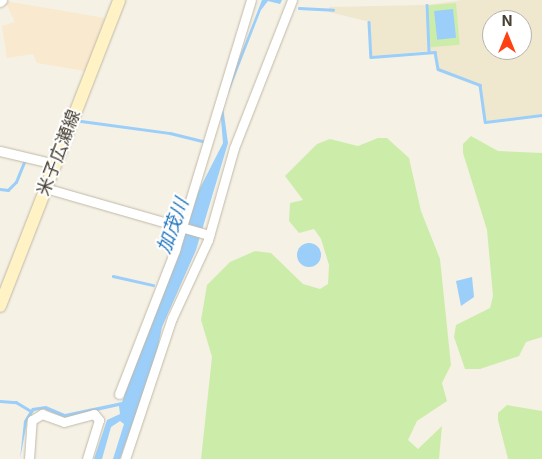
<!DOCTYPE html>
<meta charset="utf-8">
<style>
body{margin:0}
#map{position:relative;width:542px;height:459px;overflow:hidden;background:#f5f1e5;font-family:Inter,"Noto Sans JP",sans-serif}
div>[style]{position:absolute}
.commercial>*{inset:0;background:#f9e9ce}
.education>*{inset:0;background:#efe7ce}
.green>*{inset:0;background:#ccedaa;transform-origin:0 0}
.water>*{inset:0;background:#9bcef8;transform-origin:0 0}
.round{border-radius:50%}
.stream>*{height:2.5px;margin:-1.25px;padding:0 1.25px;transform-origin:1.25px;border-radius:1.25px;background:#9bcef8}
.roads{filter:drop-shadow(0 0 1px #c1b9a7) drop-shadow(0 0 1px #c1b9a7)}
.street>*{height:9px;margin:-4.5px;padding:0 4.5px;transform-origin:4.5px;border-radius:4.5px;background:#fff}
.secondary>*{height:12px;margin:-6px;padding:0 6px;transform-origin:6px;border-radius:6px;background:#fff3c5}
span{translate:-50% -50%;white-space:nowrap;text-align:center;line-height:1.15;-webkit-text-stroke:4px #fff;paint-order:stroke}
.street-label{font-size:18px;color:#484134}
.water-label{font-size:19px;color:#2276bf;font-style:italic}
.north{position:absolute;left:482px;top:10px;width:50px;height:50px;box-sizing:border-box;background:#fff;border:1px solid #b6b3ae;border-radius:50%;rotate:0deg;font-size:14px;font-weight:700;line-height:20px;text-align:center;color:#484134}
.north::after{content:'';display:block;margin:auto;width:18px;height:22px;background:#ff4012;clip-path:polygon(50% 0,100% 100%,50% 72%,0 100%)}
</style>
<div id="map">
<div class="commercial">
<div style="clip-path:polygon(5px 1px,105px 18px,85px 71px,37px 63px,33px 54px,7px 58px,2px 26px,15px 22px)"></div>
</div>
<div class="education">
<div style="clip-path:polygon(evenodd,462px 0,542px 0,542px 114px,485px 121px,480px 85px,439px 69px,435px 52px,429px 51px,427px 5px,462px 0,492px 20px,522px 20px,522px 50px,492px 50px,492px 20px)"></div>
<div style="clip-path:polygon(425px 5px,428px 51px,372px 56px,370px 22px,329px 12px,329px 7px)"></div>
</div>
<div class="green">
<div style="left:456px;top:3px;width:42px;height:29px;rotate:85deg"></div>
<div style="clip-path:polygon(471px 136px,498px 151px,542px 153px,542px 337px,526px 342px,519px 356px,480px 369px,465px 369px,454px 337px,456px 325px,490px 308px,493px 296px,487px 230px,463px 153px,463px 144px)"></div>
<div style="clip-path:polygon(378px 138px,387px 138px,409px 158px,421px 211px,440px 259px,451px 365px,442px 383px,447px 401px,417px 421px,408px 440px,418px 449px,442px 426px,439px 459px,201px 459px,212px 357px,201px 320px,207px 285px,230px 262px,255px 251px,271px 253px,303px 284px,320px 289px,328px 284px,329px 265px,321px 239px,314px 229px,299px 233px,289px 221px,290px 203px,303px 200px,285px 176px,317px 144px,330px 139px,358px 146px)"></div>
<div style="clip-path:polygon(507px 405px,542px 411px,542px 459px,508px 459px,498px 420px,498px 413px)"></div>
</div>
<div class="water">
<div style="clip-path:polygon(262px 0,282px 0,280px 4px,268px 1px,261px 10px,223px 107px,228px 143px,196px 250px,162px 327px,156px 357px,120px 459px,113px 459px,124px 424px,120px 421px,111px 427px,102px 459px,94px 459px,107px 420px,120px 414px,119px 406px,65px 418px,44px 409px,34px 411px,27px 422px,20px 459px,24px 421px,32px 408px,46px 406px,65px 414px,122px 402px,198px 192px,223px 143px,220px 107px)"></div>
<div style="left:453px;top:9px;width:29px;height:19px;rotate:84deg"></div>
<div class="round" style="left:297px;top:243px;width:24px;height:24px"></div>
<div style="clip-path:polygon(472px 277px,474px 297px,461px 306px,456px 281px)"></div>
</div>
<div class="stream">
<div style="left:427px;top:5px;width:46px;rotate:87.5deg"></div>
<div style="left:299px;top:8px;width:34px;rotate:3deg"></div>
<div style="left:369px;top:22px;width:35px;rotate:87deg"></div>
<div style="left:371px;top:57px;width:64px;rotate:-4.5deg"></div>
<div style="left:435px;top:52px;width:17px;rotate:80deg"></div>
<div style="left:438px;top:69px;width:45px;rotate:20.9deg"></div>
<div style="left:480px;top:85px;width:37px;rotate:82deg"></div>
<div style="left:485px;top:122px;width:57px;rotate:-7deg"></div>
<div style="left:81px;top:121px;width:90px;rotate:7.7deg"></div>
<div style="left:170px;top:133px;width:36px;rotate:14deg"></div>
<div style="left:0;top:189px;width:8px;rotate:7deg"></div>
<div style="left:8px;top:190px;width:11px;rotate:-45deg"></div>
<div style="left:16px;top:182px;width:24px;rotate:-68deg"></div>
<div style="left:113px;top:276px;width:41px;rotate:12.7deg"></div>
<div style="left:0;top:401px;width:16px;rotate:4deg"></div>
<div style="left:16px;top:402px;width:17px;rotate:31deg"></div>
</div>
<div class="roads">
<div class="street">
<div style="left:0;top:2px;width:3px;rotate:-45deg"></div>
<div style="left:0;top:151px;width:57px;rotate:13.3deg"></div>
<div style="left:45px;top:188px;width:171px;rotate:16deg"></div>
<div style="left:119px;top:394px;width:155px;rotate:-68.7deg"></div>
<div style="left:175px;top:250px;width:261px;rotate:-73.1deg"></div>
<div style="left:29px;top:459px;width:39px;rotate:-86deg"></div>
<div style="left:32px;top:420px;width:12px;rotate:-31deg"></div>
<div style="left:42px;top:414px;width:23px;rotate:20deg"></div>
<div style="left:64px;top:422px;width:31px;rotate:-15deg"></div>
<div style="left:94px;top:414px;width:8px;rotate:50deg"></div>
<div style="left:99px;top:420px;width:41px;rotate:107.1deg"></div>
<div style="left:125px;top:459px;width:149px;rotate:-71.6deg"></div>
<div style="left:172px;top:318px;width:86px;rotate:-65.2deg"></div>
<div style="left:208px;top:240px;width:96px;rotate:-74.2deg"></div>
<div style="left:234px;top:148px;width:159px;rotate:-68.6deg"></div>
</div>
<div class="secondary">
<div style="left:0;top:306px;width:328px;rotate:-68.7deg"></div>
</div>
</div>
<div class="street-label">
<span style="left:59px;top:153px;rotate:-69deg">米子広瀬線</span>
</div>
<div class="water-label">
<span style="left:173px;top:226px;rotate:-70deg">加茂川</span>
</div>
<div class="north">N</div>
</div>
